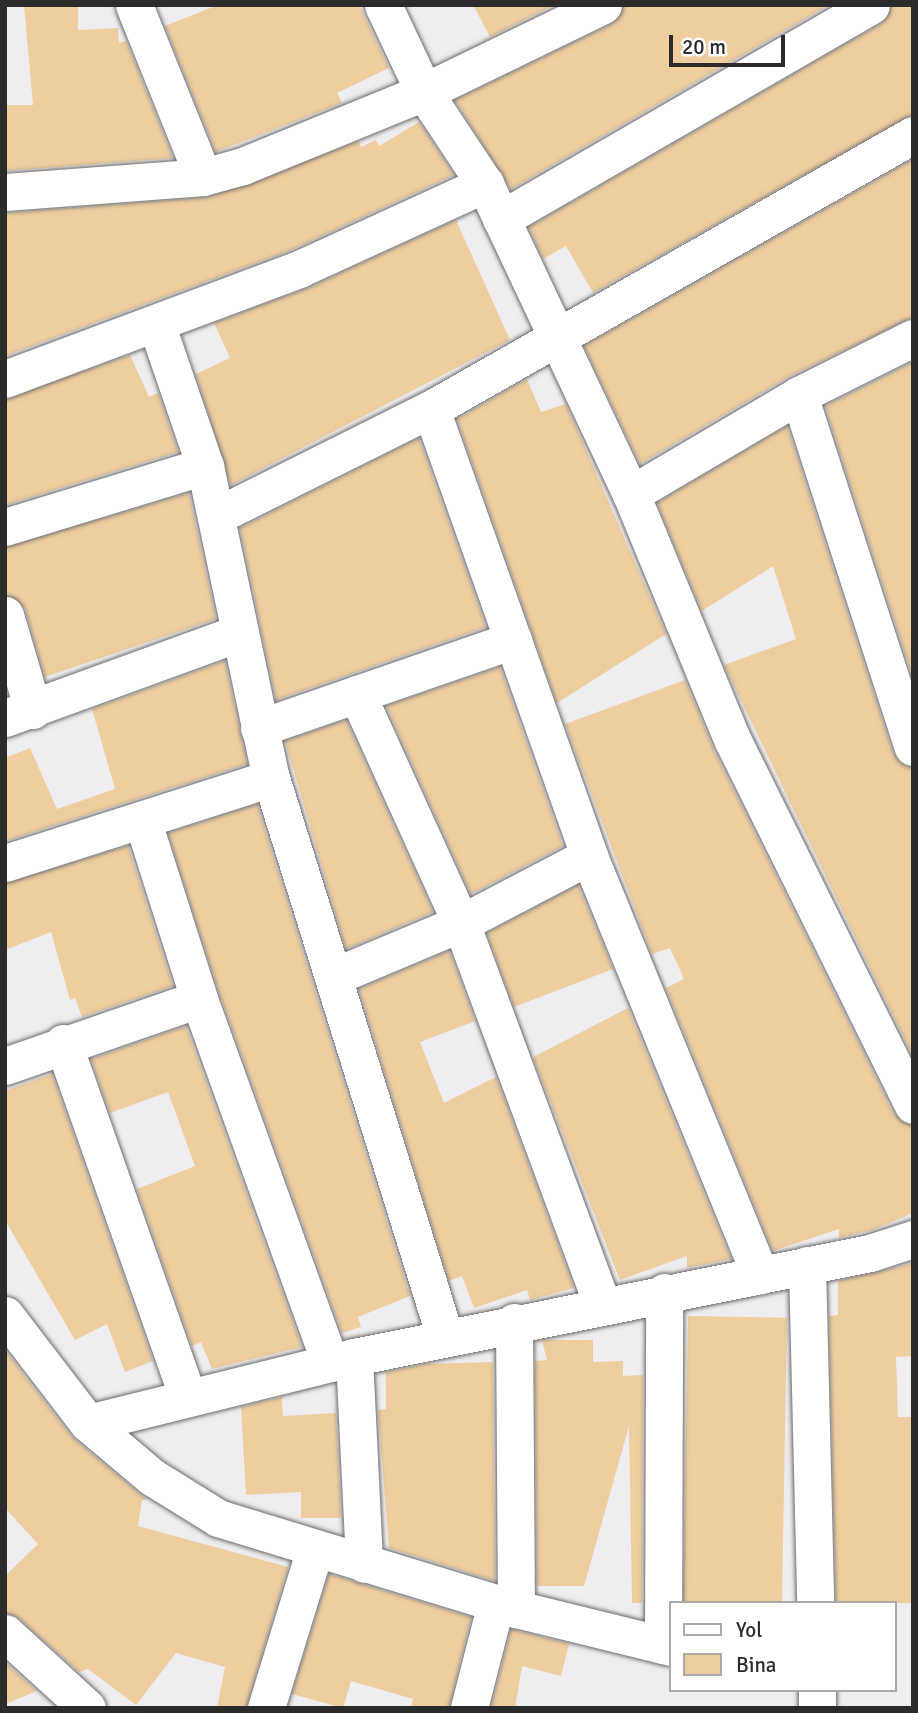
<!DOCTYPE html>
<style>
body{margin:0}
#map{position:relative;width:918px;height:1713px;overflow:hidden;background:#eeeef0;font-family:Signika,sans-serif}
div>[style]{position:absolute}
.building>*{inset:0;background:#eecd9f;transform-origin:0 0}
.roads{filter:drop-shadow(0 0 2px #6b6b6d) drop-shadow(0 0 2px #6b6b6d)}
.street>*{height:37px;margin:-18.5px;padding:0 18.5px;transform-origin:18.5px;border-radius:18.5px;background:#fff}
span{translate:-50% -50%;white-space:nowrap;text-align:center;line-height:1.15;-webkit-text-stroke:7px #fff;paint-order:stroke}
.frame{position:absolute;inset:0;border:7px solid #2b2b2c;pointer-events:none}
.legend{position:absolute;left:669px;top:1601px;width:228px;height:91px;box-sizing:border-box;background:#fff;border:2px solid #aaaaab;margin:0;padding:9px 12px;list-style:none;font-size:21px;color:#2b2b2c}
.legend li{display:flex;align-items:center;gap:14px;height:35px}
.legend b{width:35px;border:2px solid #aaaaab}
.scale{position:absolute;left:669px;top:35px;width:116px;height:32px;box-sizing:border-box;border:4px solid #2b2b2c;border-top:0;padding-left:9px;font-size:21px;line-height:24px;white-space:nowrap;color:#2b2b2c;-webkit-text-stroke:5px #fff;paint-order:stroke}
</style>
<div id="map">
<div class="building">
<div style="clip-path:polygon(24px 5px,78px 5px,78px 30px,118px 28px,119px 43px,126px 41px,173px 158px,5px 171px,5px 105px,33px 105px)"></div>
<div style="clip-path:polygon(218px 5px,359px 5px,389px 68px,337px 93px,342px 103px,216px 152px,165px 26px)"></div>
<div style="clip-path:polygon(473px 5px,554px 5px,490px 37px)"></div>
<div style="clip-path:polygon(624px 5px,829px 5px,511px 189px,455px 100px,612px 24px)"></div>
<div style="clip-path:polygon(892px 5px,913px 5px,913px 114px,593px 293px,566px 246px,543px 259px,529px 227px,882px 23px)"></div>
<div style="clip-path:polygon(419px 122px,454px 175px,291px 250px,5px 356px,5px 213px,209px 197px,359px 141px,361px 147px,376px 140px,379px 146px)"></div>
<div style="clip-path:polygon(913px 159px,913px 317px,790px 376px,640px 464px,584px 346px)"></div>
<div style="clip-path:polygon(456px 220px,510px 340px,231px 485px,196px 374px,230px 358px,214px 323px,308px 288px)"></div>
<div style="clip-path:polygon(130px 355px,149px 397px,158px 393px,178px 452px,5px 505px,5px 399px)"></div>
<div style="clip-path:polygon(913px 362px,913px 678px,825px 406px)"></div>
<div style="clip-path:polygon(527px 379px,541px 412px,566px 404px,666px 634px,557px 703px,457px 419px)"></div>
<div style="clip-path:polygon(787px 426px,893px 753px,913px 767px,913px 1057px,724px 665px,796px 639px,773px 566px,702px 611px,657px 503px)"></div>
<div style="clip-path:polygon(419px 438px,486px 627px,276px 700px,240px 528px)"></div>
<div style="clip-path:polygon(189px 493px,216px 619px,45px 677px,25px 608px,5px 595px,5px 547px)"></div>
<div style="clip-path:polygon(225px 661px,247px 764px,5px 841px,5px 758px,30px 748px,57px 809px,115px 789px,92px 709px)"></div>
<div style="clip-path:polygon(500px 667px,563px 846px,471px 894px,386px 706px)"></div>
<div style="clip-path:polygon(685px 680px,714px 750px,894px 1114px,913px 1126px,913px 1213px,873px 1230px,839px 1238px,839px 1229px,773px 1251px,666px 988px,684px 979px,670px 948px,652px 954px,565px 724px)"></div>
<div style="clip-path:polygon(346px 720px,433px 912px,346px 949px,285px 741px)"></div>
<div style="clip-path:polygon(257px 804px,410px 1296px,358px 1317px,361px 1327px,342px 1333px,219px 992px,168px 833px)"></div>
<div style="clip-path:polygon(128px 846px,173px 986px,82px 1017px,75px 998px,70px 1000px,51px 932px,5px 950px,5px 883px)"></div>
<div style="clip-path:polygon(578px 885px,613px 969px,514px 1007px,487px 933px)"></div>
<div style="clip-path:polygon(449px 951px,475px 1021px,420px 1042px,444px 1103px,496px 1077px,574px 1288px,530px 1300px,527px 1290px,474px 1308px,462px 1276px,449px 1281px,359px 989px)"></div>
<div style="clip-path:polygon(628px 1008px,731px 1259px,687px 1268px,687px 1256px,620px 1280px,533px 1057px)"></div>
<div style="clip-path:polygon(186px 1026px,302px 1347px,212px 1369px,201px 1342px,192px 1346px,137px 1189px,195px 1166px,168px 1092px,110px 1113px,91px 1059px)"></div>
<div style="clip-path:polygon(52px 1074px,153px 1361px,125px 1372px,107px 1324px,75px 1340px,5px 1220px,5px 1091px)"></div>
<div style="clip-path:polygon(913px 1263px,913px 1356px,896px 1357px,898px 1417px,913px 1417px,913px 1603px,836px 1603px,829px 1316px,838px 1315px,838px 1281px)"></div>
<div style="left:688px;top:1316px;width:99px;height:287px;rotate:1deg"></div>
<div style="clip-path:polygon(547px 1340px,593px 1340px,593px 1362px,623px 1361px,623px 1376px,643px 1375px,642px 1603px,632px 1603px,629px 1426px,584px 1586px,537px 1586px,535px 1361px,547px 1360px,542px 1341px)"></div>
<div style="clip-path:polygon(5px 1350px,72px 1437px,147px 1500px,142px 1500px,138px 1526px,288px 1567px,246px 1708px,217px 1708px,225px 1667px,176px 1653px,136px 1705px,88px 1669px,79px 1672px,19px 1618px,5px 1613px,5px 1576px,38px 1544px,5px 1508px)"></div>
<div style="clip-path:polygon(493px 1362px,495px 1581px,389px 1548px,378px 1410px,386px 1409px,386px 1372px,426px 1364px)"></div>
<div style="clip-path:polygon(282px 1397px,283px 1416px,336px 1413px,341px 1518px,301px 1518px,301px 1492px,246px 1495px,241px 1407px)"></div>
<div style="clip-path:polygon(329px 1574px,471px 1617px,449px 1708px,411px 1708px,413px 1699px,351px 1681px,343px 1708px,292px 1694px)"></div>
<div style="clip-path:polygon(511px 1629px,569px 1644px,561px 1676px,522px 1666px,515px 1708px,491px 1708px)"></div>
<div style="clip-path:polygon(5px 1662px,37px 1691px,5px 1704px)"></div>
</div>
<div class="roads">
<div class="street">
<div style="left:134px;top:5px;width:185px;rotate:68.1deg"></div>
<div style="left:383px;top:5px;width:96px;rotate:64.8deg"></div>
<div style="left:424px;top:92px;width:110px;rotate:56.5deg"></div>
<div style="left:485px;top:184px;width:343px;rotate:64.8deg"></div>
<div style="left:631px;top:494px;width:267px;rotate:67.6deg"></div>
<div style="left:733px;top:741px;width:406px;rotate:63.7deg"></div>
<div style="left:5px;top:192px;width:199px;rotate:-4.3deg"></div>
<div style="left:203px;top:177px;width:41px;rotate:-15.4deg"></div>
<div style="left:243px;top:166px;width:196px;rotate:-22.2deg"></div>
<div style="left:424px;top:92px;width:199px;rotate:-25.9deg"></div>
<div style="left:501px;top:219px;width:427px;rotate:-30deg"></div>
<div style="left:157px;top:326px;width:148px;rotate:71.1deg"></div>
<div style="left:205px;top:466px;width:319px;rotate:78.1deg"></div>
<div style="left:271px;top:778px;width:585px;rotate:72.71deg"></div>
<div style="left:5px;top:379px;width:314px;rotate:-20.5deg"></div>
<div style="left:299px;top:269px;width:205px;rotate:-24.6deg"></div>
<div style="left:799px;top:395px;width:370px;rotate:72.1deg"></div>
<div style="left:431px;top:409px;width:474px;rotate:70.5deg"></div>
<div style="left:589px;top:856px;width:453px;rotate:67.8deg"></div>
<div style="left:631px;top:494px;width:195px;rotate:-30.5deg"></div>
<div style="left:799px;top:395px;width:127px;rotate:-26.6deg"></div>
<div style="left:216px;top:516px;width:240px;rotate:-26.5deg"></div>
<div style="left:431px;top:409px;width:554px;rotate:-29.62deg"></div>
<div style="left:5px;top:527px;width:209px;rotate:-17deg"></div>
<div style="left:5px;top:615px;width:99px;rotate:73.6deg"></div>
<div style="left:357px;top:694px;width:252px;rotate:65.6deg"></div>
<div style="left:461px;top:923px;width:406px;rotate:69.7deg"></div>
<div style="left:5px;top:718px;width:249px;rotate:-20deg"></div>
<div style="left:259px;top:728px;width:269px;rotate:-19.1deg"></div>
<div style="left:143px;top:822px;width:186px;rotate:72.4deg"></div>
<div style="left:199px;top:999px;width:387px;rotate:70.2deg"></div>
<div style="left:5px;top:863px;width:279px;rotate:-17.7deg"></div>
<div style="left:335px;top:976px;width:137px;rotate:-22.8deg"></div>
<div style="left:461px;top:923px;width:144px;rotate:-27.6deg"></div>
<div style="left:63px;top:1043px;width:376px;rotate:70.6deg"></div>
<div style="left:5px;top:1066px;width:205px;rotate:-19.1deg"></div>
<div style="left:807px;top:1265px;width:338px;rotate:88.6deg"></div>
<div style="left:5px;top:1315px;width:136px;rotate:52.5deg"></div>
<div style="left:88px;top:1423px;width:84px;rotate:40.2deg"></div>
<div style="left:152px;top:1477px;width:78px;rotate:31.8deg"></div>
<div style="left:218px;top:1518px;width:312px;rotate:17deg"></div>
<div style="left:516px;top:1609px;width:160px;rotate:13.8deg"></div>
<div style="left:514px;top:1322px;width:287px;rotate:89.6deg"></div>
<div style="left:354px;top:1357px;width:207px;rotate:87.2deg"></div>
<div style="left:88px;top:1423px;width:274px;rotate:-13.9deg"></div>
<div style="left:354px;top:1357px;width:526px;rotate:-11.4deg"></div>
<div style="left:870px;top:1253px;width:45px;rotate:-18deg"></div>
<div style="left:5px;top:1633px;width:111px;rotate:42.4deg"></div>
<div style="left:663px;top:1645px;width:353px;rotate:-89.8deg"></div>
<div style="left:817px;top:1690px;width:18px;rotate:90deg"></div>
<div style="left:266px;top:1708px;width:166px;rotate:-72.9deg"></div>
<div style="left:469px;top:1708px;width:108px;rotate:-75.6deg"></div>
</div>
</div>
<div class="frame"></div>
<ul class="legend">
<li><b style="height:9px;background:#fff"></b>Yol</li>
<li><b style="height:19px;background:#eecd9f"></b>Bina</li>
</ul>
<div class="scale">20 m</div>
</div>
